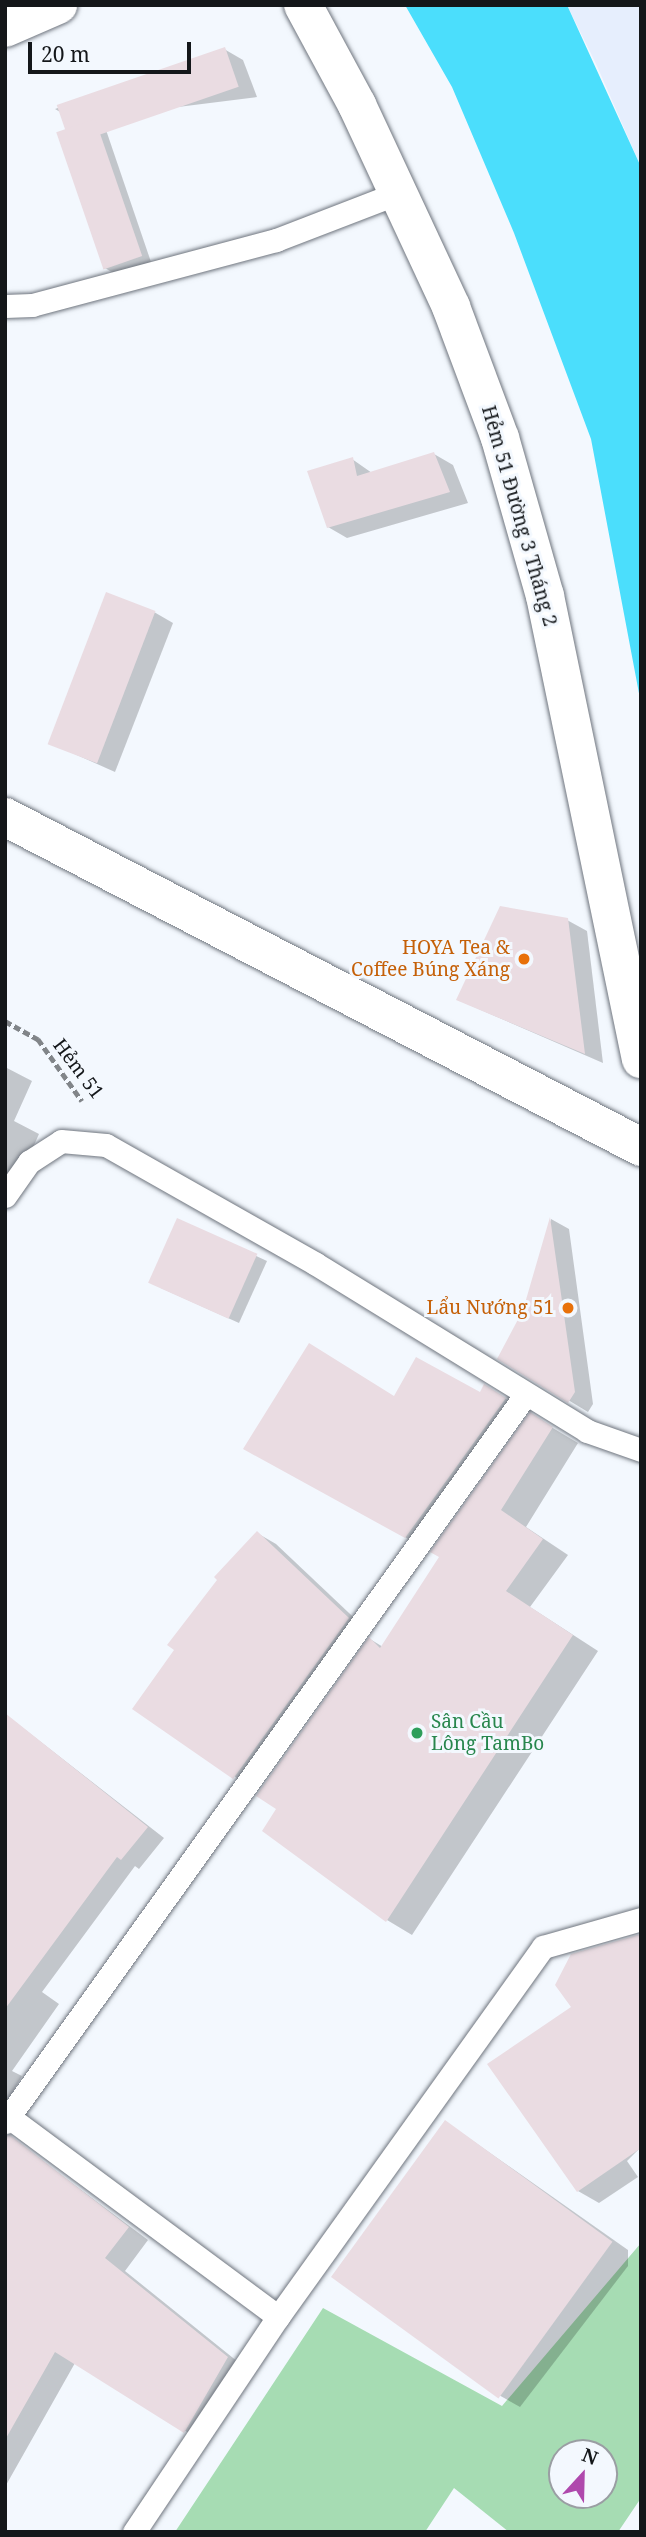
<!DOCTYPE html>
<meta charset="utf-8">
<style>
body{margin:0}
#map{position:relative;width:646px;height:2537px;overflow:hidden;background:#f3f8fe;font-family:"Noto Serif",serif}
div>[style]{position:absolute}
.built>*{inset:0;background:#e6eefd}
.green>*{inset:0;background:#a6dcb3}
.water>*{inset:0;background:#4bdefc}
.shadow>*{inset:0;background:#0003}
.building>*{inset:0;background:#eadce2;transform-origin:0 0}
.path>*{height:4.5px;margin-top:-2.25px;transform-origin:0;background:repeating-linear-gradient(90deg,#818589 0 7px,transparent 0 10.5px)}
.roads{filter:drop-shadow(0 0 2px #6f757e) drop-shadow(0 0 2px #6f757e)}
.service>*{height:23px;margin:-11.5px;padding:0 11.5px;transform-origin:11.5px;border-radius:11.5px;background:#fff}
.minor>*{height:38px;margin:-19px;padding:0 19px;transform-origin:19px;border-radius:19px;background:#fff}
.dots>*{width:19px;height:19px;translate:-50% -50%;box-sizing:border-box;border:4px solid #f3f8fe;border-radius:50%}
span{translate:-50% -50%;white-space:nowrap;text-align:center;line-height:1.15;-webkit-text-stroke:6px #f3f8fe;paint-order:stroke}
.street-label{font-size:19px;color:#14171a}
.food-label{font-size:19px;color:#c56008}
.right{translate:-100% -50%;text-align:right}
.leisure-label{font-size:19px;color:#27864d}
.left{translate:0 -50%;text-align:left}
.frame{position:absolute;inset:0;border:7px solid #14171a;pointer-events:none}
.north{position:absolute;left:548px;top:2439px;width:70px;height:70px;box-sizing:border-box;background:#f3f8fe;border:2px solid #9a9ea3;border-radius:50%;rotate:22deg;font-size:19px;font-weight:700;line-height:28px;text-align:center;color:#14171a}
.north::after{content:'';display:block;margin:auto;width:24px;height:32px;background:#af49ad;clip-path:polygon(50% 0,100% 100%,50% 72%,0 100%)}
.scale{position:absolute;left:28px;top:42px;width:163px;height:32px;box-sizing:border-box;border:4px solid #14171a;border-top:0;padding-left:9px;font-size:21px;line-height:24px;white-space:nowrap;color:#14171a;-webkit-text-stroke:5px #f3f8fe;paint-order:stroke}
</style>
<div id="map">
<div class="built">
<div style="clip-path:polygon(567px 5px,641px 5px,641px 167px,597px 66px)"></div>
</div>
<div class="green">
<div style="clip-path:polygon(evenodd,641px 2243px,641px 2498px,618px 2532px,509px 2532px,454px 2488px,425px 2532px,175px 2532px,323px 2308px,502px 2406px,641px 2243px,562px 2453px,604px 2453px,604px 2495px,562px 2495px,562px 2453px)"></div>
</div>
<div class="water">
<div style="clip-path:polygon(405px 5px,567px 5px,641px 167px,641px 704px,591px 439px,514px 233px,452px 87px)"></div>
</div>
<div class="shadow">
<div style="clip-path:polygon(224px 49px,243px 60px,257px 97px,74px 120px,55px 109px)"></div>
<div style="clip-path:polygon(95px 121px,105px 127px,151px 262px,115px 274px,105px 268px)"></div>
<div style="clip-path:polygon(434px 454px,453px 465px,468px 503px,347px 538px,328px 527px,352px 459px,372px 473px)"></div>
<div style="clip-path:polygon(154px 612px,173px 623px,115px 772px,50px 743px)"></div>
<div style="clip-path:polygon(567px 920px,587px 931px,603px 1063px,458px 1000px)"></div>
<div style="clip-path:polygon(5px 1067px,32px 1081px,14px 1121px,39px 1134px,6px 1208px)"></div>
<div style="clip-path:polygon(551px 1219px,569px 1229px,593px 1404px,588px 1412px,500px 1359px,525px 1311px)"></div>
<div style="clip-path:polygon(178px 1220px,267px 1261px,239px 1323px,161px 1288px)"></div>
<div style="clip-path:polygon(485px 1387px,527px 1411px,428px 1550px,267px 1460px,395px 1398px,481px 1395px)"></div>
<div style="clip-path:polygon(531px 1415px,578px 1443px,526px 1527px,568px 1555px,530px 1607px,598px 1651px,412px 1935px,387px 1920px,370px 1639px,383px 1647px)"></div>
<div style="clip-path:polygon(257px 1533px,276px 1544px,367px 1630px,253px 1789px,135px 1708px)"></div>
<div style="clip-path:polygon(5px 1714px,164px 1838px,139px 1869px,135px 1866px,42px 1992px,59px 2004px,12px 2071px,22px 2076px,5px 2105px)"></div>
<div style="clip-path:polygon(573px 2007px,641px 2147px,627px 2161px,638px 2177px,599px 2203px,578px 2191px)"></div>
<div style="clip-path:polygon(446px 2122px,628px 2250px,628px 2266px,520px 2407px,497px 2394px)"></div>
<div style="clip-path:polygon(17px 2142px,148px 2240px,125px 2271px,248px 2370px,205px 2443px,75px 2363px,5px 2487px,5px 2162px)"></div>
</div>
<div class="building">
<div style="left:225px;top:47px;width:42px;height:178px;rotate:71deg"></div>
<div style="left:95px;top:119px;width:145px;height:41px;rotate:71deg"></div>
<div style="clip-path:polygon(434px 452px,450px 492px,327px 528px,307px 471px,353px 457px,357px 476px)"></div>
<div style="left:106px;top:592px;width:53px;height:163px;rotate:21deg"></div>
<div style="clip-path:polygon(500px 906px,568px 918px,585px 1054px,456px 1000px)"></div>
<div style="clip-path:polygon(550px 1217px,575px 1392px,568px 1403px,497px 1359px,523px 1310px)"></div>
<div style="left:177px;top:1218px;width:88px;height:71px;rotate:24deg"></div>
<div style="clip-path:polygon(309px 1343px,394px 1396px,416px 1357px,480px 1392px,484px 1384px,506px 1398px,405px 1538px,243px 1449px)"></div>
<div style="clip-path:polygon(530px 1412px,553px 1427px,501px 1510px,543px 1539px,506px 1591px,573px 1635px,386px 1922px,262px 1831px,276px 1809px,256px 1796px,369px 1637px,380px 1648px,439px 1557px,430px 1552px)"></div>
<div style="clip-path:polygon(257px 1531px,349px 1618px,233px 1779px,132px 1709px,174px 1650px,167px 1645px,217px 1580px,214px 1577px)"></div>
<div style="clip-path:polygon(5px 1713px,148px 1827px,121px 1860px,117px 1857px,5px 2009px)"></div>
<div style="clip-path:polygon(641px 1934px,641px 2148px,577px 2192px,487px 2064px,571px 2007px,555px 1985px,571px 1954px)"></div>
<div style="left:445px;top:2120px;width:207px;height:194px;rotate:36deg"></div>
<div style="clip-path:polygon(10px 2135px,129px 2227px,105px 2258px,228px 2357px,184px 2433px,55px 2352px,5px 2440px,5px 2136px)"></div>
</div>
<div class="path">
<div style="left:5px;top:1021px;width:38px;rotate:29deg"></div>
<div style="left:38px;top:1039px;width:76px;rotate:54.6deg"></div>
</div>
<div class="roads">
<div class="service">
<div style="left:5px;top:306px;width:27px;rotate:-2deg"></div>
<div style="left:32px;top:305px;width:253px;rotate:-14.9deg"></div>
<div style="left:276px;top:240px;width:131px;rotate:-21.1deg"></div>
<div style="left:5px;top:1196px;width:42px;rotate:-54.8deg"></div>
<div style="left:29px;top:1162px;width:38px;rotate:-33deg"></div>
<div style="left:61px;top:1141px;width:45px;rotate:5.1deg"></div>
<div style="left:106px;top:1145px;width:241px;rotate:29.5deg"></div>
<div style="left:316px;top:1264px;width:318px;rotate:31.6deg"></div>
<div style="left:587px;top:1431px;width:57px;rotate:19.4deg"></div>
<div style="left:9px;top:2117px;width:335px;rotate:36.6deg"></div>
<div style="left:5px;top:2122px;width:895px;rotate:-54.41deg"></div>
<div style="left:134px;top:2532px;width:259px;rotate:-56.2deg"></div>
<div style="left:278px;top:2317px;width:455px;rotate:-54.4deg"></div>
<div style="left:543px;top:1947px;width:102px;rotate:-15.9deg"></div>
</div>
<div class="minor">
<div style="left:303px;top:5px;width:114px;rotate:61.6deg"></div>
<div style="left:357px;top:105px;width:223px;rotate:65deg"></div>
<div style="left:451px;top:307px;width:140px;rotate:69.5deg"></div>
<div style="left:500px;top:438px;width:164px;rotate:74.1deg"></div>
<div style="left:545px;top:596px;width:473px;rotate:78.3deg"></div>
<div style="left:5px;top:28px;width:58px;rotate:-23.5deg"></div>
<div style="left:5px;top:817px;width:717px;rotate:27.42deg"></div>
</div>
</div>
<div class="dots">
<div style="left:524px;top:959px;background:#e8710a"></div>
<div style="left:568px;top:1308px;background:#e8710a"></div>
<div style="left:417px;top:1733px;background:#2e9e5b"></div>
</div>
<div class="street-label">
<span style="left:519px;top:516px;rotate:74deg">Hẻm 51 Đường 3 Tháng 2</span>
<span style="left:78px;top:1069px;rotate:53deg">Hẻm 51</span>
</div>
<div class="food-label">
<span class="right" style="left:510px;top:959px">HOYA Tea &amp;<br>Coffee Búng Xáng</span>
<span class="right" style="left:554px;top:1308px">Lẩu Nướng 51</span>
</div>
<div class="leisure-label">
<span class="left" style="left:431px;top:1733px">Sân Cầu<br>Lông TamBo</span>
</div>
<div class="frame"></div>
<div class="north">N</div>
<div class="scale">20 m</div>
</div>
